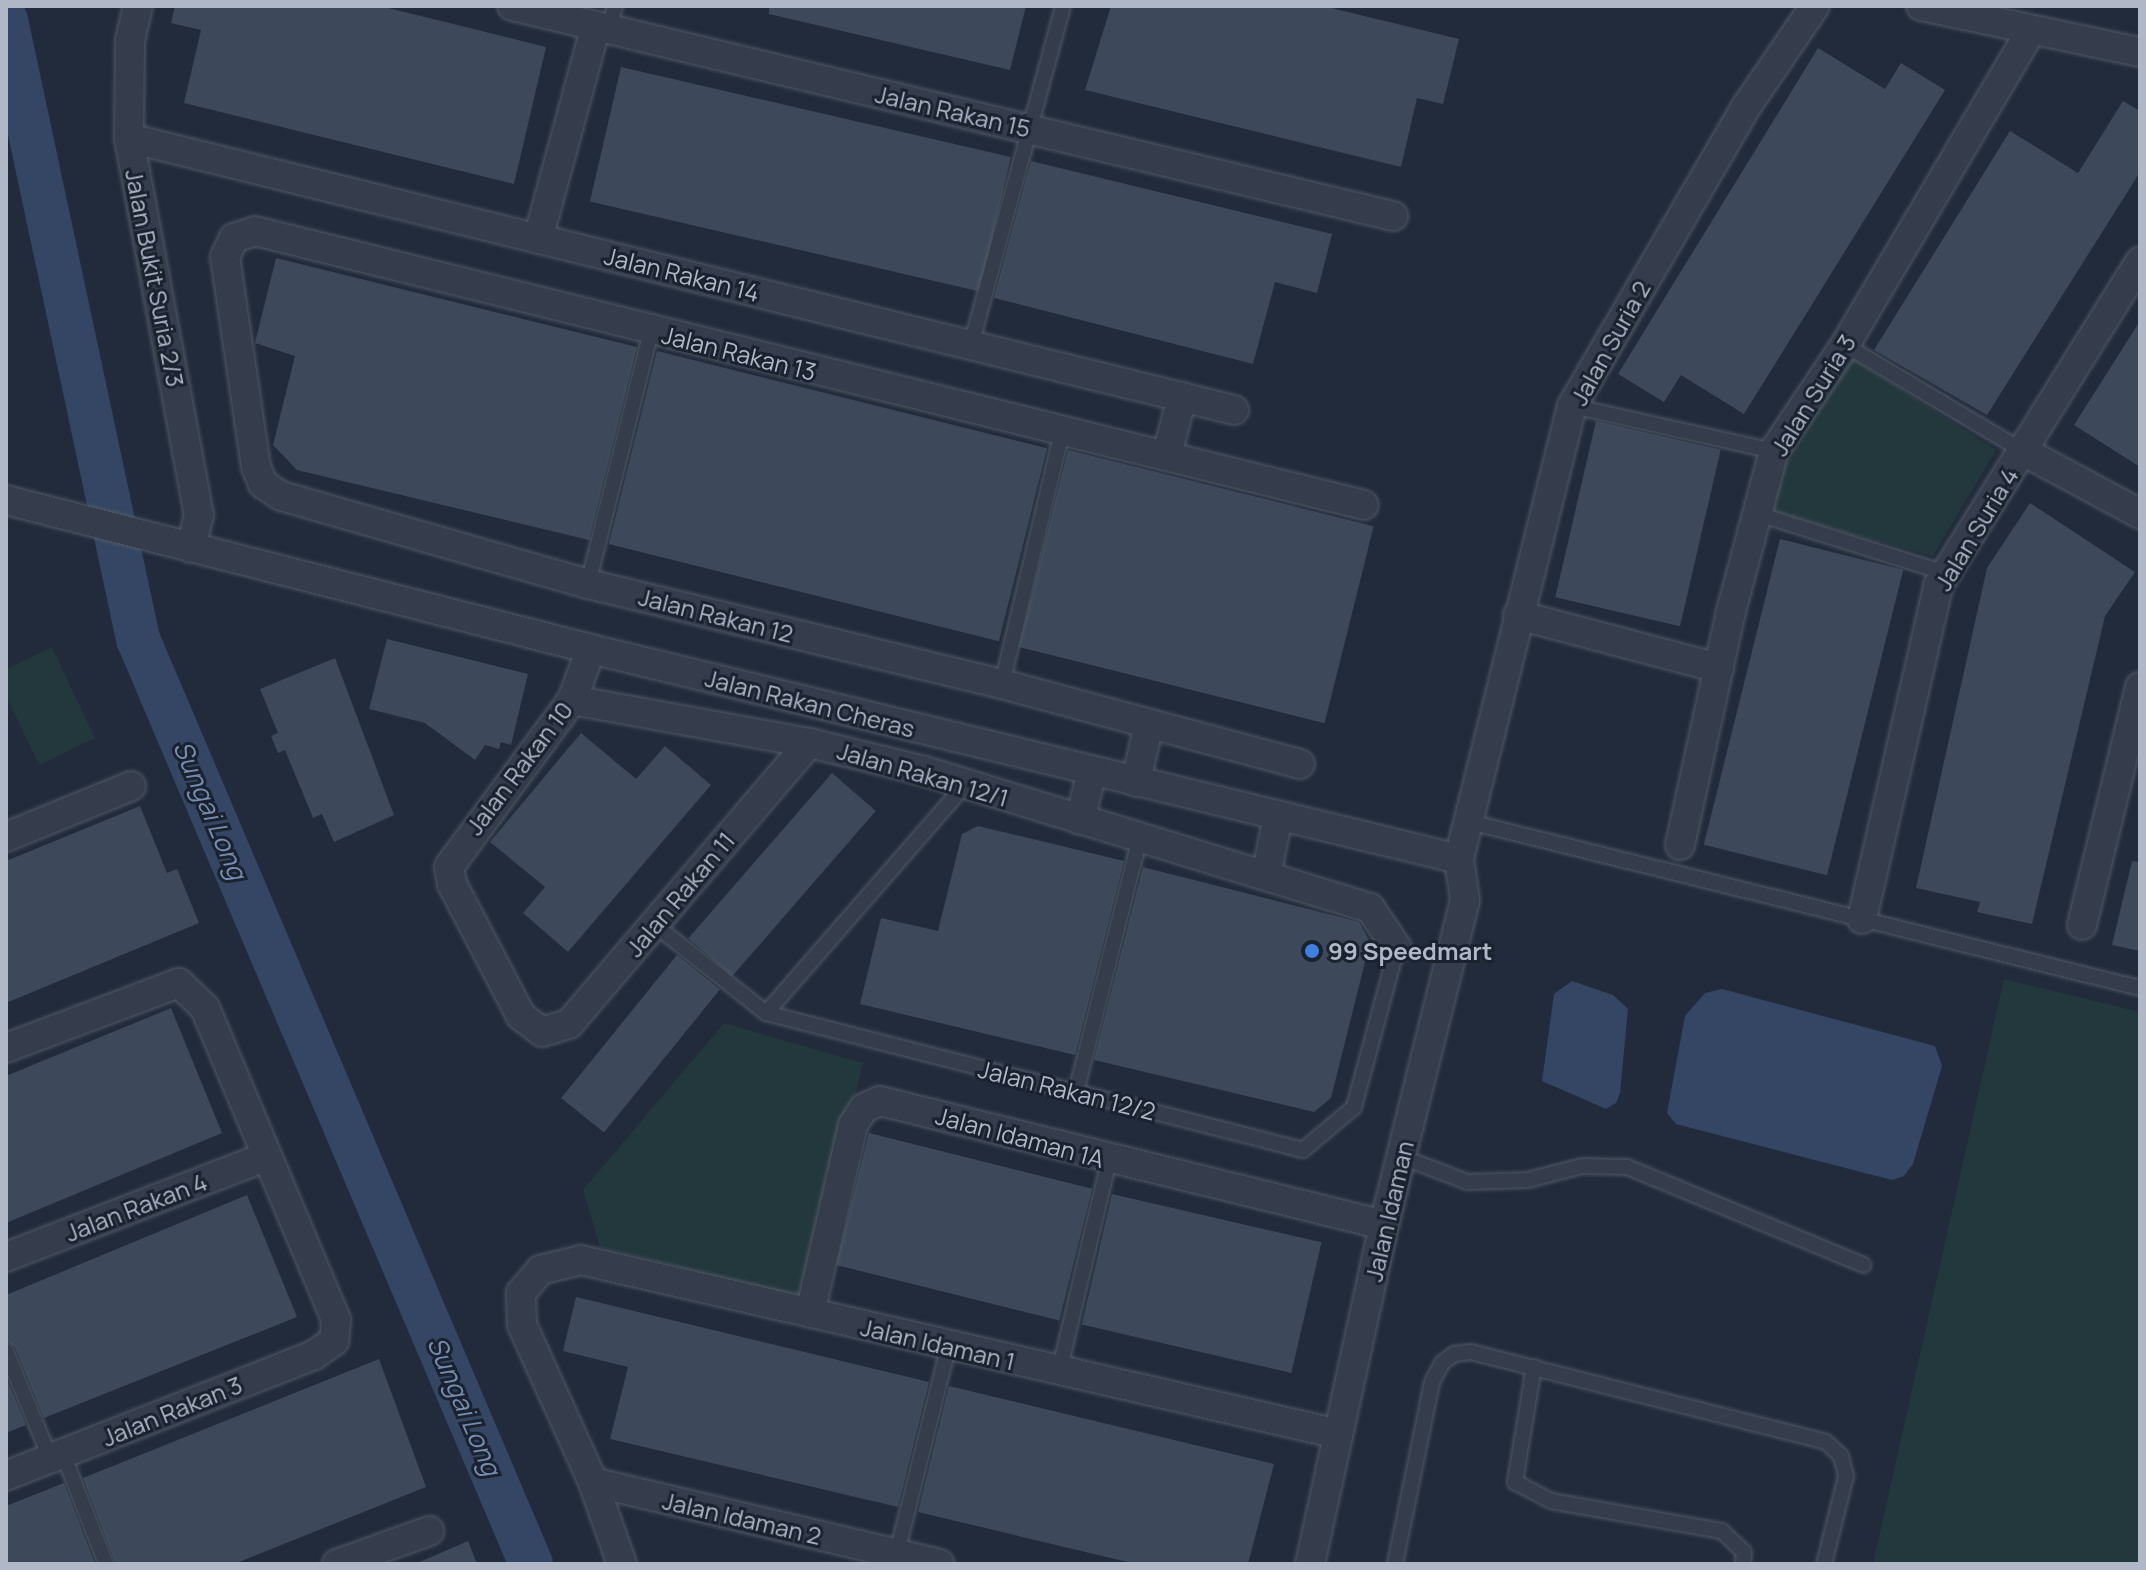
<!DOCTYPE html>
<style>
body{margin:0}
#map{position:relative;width:2146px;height:1570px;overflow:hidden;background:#212b3b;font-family:Manrope,sans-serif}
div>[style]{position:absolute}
.green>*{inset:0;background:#23383c}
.water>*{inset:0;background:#344663}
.river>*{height:44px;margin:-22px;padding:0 22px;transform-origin:22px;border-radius:22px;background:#344663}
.building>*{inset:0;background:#3d495b;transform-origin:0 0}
.roads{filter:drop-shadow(0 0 2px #505866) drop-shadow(0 0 2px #505866)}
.lane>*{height:14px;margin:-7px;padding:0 7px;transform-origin:7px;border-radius:7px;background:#353d4c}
.street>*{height:28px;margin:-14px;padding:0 14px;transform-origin:14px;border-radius:14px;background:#353d4c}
.dots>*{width:22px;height:22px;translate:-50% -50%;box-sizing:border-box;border:4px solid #1a2230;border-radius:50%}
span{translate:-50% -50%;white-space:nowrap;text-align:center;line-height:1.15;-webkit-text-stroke:6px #1a2230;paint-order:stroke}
.street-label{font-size:24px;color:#b0b8c7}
.poi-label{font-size:24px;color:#b0b8c7;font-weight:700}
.left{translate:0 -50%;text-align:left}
.water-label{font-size:26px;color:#768db1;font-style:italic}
.frame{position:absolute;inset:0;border:8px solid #b0b8c7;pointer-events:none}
</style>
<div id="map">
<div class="green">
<div style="clip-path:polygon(1852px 358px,1996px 450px,1933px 556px,1772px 512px,1785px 460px)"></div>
<div style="clip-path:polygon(52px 647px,95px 738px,39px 765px,6px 696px,6px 669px)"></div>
<div style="clip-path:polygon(2004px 979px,2140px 1012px,2140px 1564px,1873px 1564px)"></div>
<div style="clip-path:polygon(724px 1023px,863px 1063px,806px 1299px,600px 1247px,583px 1190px)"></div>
</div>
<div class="water">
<div style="clip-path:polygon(1572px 981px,1613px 995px,1628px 1009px,1620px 1093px,1616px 1103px,1606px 1109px,1542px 1081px,1554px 994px)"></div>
<div style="clip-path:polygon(1722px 989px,1935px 1046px,1942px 1066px,1913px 1164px,1904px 1176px,1892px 1180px,1676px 1124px,1667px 1113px,1685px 1016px,1705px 993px)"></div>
</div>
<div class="river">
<div style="left:6px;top:20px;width:633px;rotate:77.96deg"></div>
<div style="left:138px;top:639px;width:1005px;rotate:66.98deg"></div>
</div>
<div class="building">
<div style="clip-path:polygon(175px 6px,380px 6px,546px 47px,514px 184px,184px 103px,201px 30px,171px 23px)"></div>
<div style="clip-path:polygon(769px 6px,1026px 6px,1010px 70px,769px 14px)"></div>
<div style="clip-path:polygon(1111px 6px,1323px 6px,1459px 39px,1443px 104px,1417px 98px,1401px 167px,1085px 90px)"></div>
<div style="clip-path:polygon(1818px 48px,1885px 89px,1901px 63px,1945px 90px,1744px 414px,1681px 375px,1664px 402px,1618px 374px)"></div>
<div style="left:621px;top:67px;width:400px;height:138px;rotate:13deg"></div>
<div style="clip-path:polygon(2123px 101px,2140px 111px,2140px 172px,1987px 415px,1874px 350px,2010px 131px,2078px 173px)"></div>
<div style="clip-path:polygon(1031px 161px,1332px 234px,1317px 293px,1275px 282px,1253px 364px,994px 298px)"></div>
<div style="clip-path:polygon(276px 258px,637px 347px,589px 540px,297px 470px,273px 445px,295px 356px,255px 343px)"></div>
<div style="clip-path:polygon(2140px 321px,2140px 467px,2074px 425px)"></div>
<div style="left:657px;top:351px;width:402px;height:199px;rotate:14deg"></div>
<div style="left:1596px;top:421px;width:128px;height:181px;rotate:13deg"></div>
<div style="left:1068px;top:450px;width:315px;height:203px;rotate:14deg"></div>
<div style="clip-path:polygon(2030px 503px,2135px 572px,2105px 616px,2032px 924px,1977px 912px,1980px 902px,1916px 888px,1987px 568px)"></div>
<div style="left:1780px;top:539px;width:127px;height:315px;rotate:14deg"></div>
<div style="clip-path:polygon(387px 639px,528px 674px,511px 745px,501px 742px,499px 749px,485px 745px,475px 760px,425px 723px,369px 709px)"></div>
<div style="clip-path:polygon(335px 658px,394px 815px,334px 842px,322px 814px,313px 818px,285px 750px,278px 753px,271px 736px,278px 733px,260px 689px)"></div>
<div style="clip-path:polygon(581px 733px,636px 779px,665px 746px,711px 785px,568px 952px,523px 913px,545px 887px,490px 842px)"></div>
<div style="left:832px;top:773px;width:58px;height:219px;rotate:41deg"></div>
<div style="clip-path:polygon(140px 806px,167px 873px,177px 869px,199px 923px,6px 1003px,6px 861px)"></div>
<div style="clip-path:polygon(978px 826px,1124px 861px,1075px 1055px,860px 1004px,881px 918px,938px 931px,962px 834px)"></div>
<div style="clip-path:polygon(2132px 861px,2140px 862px,2140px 951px,2112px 945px)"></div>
<div style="clip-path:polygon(1143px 867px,1359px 922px,1370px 942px,1331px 1098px,1314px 1112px,1094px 1060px)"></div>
<div style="left:677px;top:955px;width:55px;height:184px;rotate:39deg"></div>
<div style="clip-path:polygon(171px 1008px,222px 1133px,6px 1223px,6px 1076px)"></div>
<div style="left:869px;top:1133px;width:230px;height:136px;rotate:14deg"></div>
<div style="left:1112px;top:1194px;width:215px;height:134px;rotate:13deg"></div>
<div style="clip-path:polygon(247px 1195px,297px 1317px,44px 1418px,15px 1347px,6px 1341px,6px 1295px)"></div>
<div style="clip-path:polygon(576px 1297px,929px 1382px,898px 1507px,610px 1439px,628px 1367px,563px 1351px)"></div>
<div style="clip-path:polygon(379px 1359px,426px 1487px,234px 1564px,116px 1564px,83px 1478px)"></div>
<div style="clip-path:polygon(6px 1377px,26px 1425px,6px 1433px)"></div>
<div style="clip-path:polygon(949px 1386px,1274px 1464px,1248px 1564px,1136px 1564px,918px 1512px)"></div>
<div style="clip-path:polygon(64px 1483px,95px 1564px,6px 1564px,6px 1506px)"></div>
<div style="clip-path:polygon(468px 1541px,477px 1564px,415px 1564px)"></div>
</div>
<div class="roads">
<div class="lane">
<div style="left:609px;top:30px;width:25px;rotate:-76deg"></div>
<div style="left:971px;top:345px;width:351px;rotate:-74.8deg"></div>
<div style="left:1845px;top:345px;width:207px;rotate:30.8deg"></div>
<div style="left:1572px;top:406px;width:207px;rotate:12.6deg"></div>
<div style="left:1755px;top:513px;width:199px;rotate:17.5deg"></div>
<div style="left:588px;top:584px;width:260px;rotate:-76deg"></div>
<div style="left:1002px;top:684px;width:259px;rotate:-76.6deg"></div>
<div style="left:1470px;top:822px;width:690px;rotate:13.92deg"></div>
<div style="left:655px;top:925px;width:142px;rotate:38.4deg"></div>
<div style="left:766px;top:1013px;width:554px;rotate:14.31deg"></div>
<div style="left:1303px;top:1150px;width:67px;rotate:-40.1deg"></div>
<div style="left:1354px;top:1107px;width:165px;rotate:-74.9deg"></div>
<div style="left:766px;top:1013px;width:304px;rotate:-48.9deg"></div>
<div style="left:1076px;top:1092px;width:262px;rotate:-75.9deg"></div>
<div style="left:1402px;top:1157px;width:70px;rotate:21deg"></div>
<div style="left:1467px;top:1182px;width:61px;rotate:-1.9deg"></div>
<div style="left:1528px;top:1180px;width:56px;rotate:-14.5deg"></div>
<div style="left:1582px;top:1166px;width:45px;rotate:1.3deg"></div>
<div style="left:1627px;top:1167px;width:256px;rotate:22.5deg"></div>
<div style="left:6px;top:1351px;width:116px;rotate:67.6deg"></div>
<div style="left:1534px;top:1367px;width:117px;rotate:99.4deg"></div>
<div style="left:1515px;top:1482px;width:41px;rotate:27.8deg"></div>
<div style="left:1551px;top:1501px;width:174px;rotate:10deg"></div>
<div style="left:1722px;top:1531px;width:30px;rotate:44deg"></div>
<div style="left:1744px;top:1552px;width:12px;rotate:95deg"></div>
<div style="left:1059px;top:1372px;width:217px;rotate:-76.7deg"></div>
<div style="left:63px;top:1454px;width:118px;rotate:68.6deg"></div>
<div style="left:896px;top:1557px;width:215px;rotate:-76deg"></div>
<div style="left:1395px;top:1564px;width:186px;rotate:-78.5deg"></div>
<div style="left:1432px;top:1382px;width:21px;rotate:-62deg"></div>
<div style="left:1442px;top:1363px;width:15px;rotate:-37deg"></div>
<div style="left:1454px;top:1354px;width:17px;rotate:-7deg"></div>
<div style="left:1471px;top:1352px;width:366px;rotate:14.2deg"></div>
<div style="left:1826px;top:1442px;width:21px;rotate:43deg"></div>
<div style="left:1841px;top:1456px;width:21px;rotate:76deg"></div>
<div style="left:1846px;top:1476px;width:91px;rotate:104deg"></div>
</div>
<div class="street">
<div style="left:138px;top:6px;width:35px;rotate:103deg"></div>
<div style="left:130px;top:40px;width:98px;rotate:90.6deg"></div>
<div style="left:129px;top:138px;width:383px;rotate:79.5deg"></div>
<div style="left:199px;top:515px;width:34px;rotate:104deg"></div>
<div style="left:512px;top:6px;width:906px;rotate:13.41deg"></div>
<div style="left:1921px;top:6px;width:224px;rotate:11.9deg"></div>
<div style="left:129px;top:138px;width:1138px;rotate:13.83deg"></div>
<div style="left:538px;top:239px;width:221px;rotate:-74.8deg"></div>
<div style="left:2023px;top:451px;width:133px;rotate:28.3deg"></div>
<div style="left:1167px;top:455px;width:60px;rotate:-75.5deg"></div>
<div style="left:6px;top:500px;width:604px;rotate:14.29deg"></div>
<div style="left:591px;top:649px;width:893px;rotate:13.6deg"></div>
<div style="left:1518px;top:615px;width:208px;rotate:14.8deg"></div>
<div style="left:591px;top:649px;width:54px;rotate:110.4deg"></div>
<div style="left:572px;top:700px;width:207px;rotate:126.4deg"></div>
<div style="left:449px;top:867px;width:17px;rotate:80deg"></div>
<div style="left:452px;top:884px;width:149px;rotate:62.4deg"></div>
<div style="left:521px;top:1016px;width:26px;rotate:37deg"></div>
<div style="left:542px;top:1032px;width:28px;rotate:-17deg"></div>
<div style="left:569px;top:1024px;width:370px;rotate:-49.5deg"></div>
<div style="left:572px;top:700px;width:241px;rotate:10.3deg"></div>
<div style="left:809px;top:743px;width:115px;rotate:13.6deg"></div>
<div style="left:921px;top:770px;width:470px;rotate:17.1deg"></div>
<div style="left:1370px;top:908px;width:48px;rotate:56deg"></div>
<div style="left:1300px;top:764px;width:309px;rotate:-165deg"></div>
<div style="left:1002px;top:684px;width:426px;rotate:-166.4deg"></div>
<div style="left:588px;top:584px;width:319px;rotate:-164deg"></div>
<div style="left:281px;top:496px;width:22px;rotate:-146deg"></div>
<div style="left:263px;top:484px;width:18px;rotate:-112deg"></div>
<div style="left:256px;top:467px;width:212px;rotate:-98.4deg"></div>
<div style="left:225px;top:257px;width:21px;rotate:-65deg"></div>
<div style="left:234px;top:238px;width:22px;rotate:-18deg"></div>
<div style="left:255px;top:231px;width:1142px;rotate:13.88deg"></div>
<div style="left:1136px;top:782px;width:60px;rotate:-77.6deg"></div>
<div style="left:1080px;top:820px;width:50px;rotate:-76.2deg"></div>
<div style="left:6px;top:837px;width:135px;rotate:-22.2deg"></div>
<div style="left:1680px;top:845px;width:235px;rotate:-77.7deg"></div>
<div style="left:1730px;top:615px;width:170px;rotate:-75deg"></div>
<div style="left:1774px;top:451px;width:128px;rotate:-56.2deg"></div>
<div style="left:1845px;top:345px;width:365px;rotate:-59.4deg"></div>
<div style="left:1266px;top:876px;width:60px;rotate:-78.5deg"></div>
<div style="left:1862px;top:919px;width:342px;rotate:-77.1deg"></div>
<div style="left:1938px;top:586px;width:382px;rotate:-58.1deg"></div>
<div style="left:2082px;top:925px;width:245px;rotate:-76.3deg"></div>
<div style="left:6px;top:1048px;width:185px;rotate:-20.6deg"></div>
<div style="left:179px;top:983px;width:36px;rotate:44deg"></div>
<div style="left:205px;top:1008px;width:338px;rotate:67.2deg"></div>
<div style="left:336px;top:1320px;width:21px;rotate:95deg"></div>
<div style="left:334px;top:1341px;width:24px;rotate:145deg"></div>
<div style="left:314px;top:1355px;width:331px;rotate:158.6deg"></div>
<div style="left:6px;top:1257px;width:278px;rotate:-21.1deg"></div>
<div style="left:810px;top:1313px;width:193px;rotate:-77.1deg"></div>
<div style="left:853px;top:1125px;width:20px;rotate:-57deg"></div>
<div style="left:864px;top:1108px;width:17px;rotate:-24deg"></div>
<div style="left:880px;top:1101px;width:519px;rotate:13.82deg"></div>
<div style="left:593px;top:1482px;width:356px;rotate:13.3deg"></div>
<div style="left:337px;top:1564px;width:98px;rotate:-19.7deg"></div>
<div style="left:622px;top:1564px;width:87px;rotate:-109.5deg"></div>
<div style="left:593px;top:1482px;width:172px;rotate:-114.3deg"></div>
<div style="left:522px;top:1325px;width:32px;rotate:-92deg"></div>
<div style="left:521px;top:1293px;width:30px;rotate:-50deg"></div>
<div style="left:540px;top:1270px;width:42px;rotate:-13.7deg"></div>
<div style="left:581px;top:1260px;width:777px;rotate:12.94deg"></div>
<div style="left:1310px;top:1564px;width:347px;rotate:-77.7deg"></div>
<div style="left:1384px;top:1225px;width:335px;rotate:-76deg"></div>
<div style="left:1465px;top:900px;width:41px;rotate:-98.3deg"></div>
<div style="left:1459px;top:859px;width:467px;rotate:-76deg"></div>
<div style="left:1572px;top:406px;width:346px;rotate:-59.8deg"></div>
<div style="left:1746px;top:107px;width:122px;rotate:-55.7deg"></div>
</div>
</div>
<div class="dots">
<div style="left:1312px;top:951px;background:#3f7fe0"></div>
</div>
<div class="street-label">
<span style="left:953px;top:111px;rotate:13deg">Jalan Rakan 15</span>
<span style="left:682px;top:274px;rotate:14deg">Jalan Rakan 14</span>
<span style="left:155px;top:278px;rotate:79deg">Jalan Bukit Suria 2/3</span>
<span style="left:1610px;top:343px;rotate:-61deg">Jalan Suria 2</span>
<span style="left:739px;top:353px;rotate:14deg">Jalan Rakan 13</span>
<span style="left:1813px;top:395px;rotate:-58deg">Jalan Suria 3</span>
<span style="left:1976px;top:529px;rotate:-59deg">Jalan Suria 4</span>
<span style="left:716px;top:615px;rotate:14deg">Jalan Rakan 12</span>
<span style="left:810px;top:703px;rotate:14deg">Jalan Rakan Cheras</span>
<span style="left:519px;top:768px;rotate:-53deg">Jalan Rakan 10</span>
<span style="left:923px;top:774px;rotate:16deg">Jalan Rakan 12/1</span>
<span style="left:680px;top:894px;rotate:-50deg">Jalan Rakan 11</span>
<span style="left:1067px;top:1090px;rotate:14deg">Jalan Rakan 12/2</span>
<span style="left:1020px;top:1137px;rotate:15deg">Jalan Idaman 1A</span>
<span style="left:136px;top:1207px;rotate:-21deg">Jalan Rakan 4</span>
<span style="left:1389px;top:1211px;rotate:-77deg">Jalan Idaman</span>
<span style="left:938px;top:1344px;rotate:13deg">Jalan Idaman 1</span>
<span style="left:172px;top:1411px;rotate:-22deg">Jalan Rakan 3</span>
<span style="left:742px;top:1518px;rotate:13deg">Jalan Idaman 2</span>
</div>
<div class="poi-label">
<span class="left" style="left:1328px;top:951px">99 Speedmart</span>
</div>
<div class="water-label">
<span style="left:210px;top:810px;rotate:67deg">Sungai Long</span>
<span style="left:464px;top:1406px;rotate:67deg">Sungai Long</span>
</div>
<div class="frame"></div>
</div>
